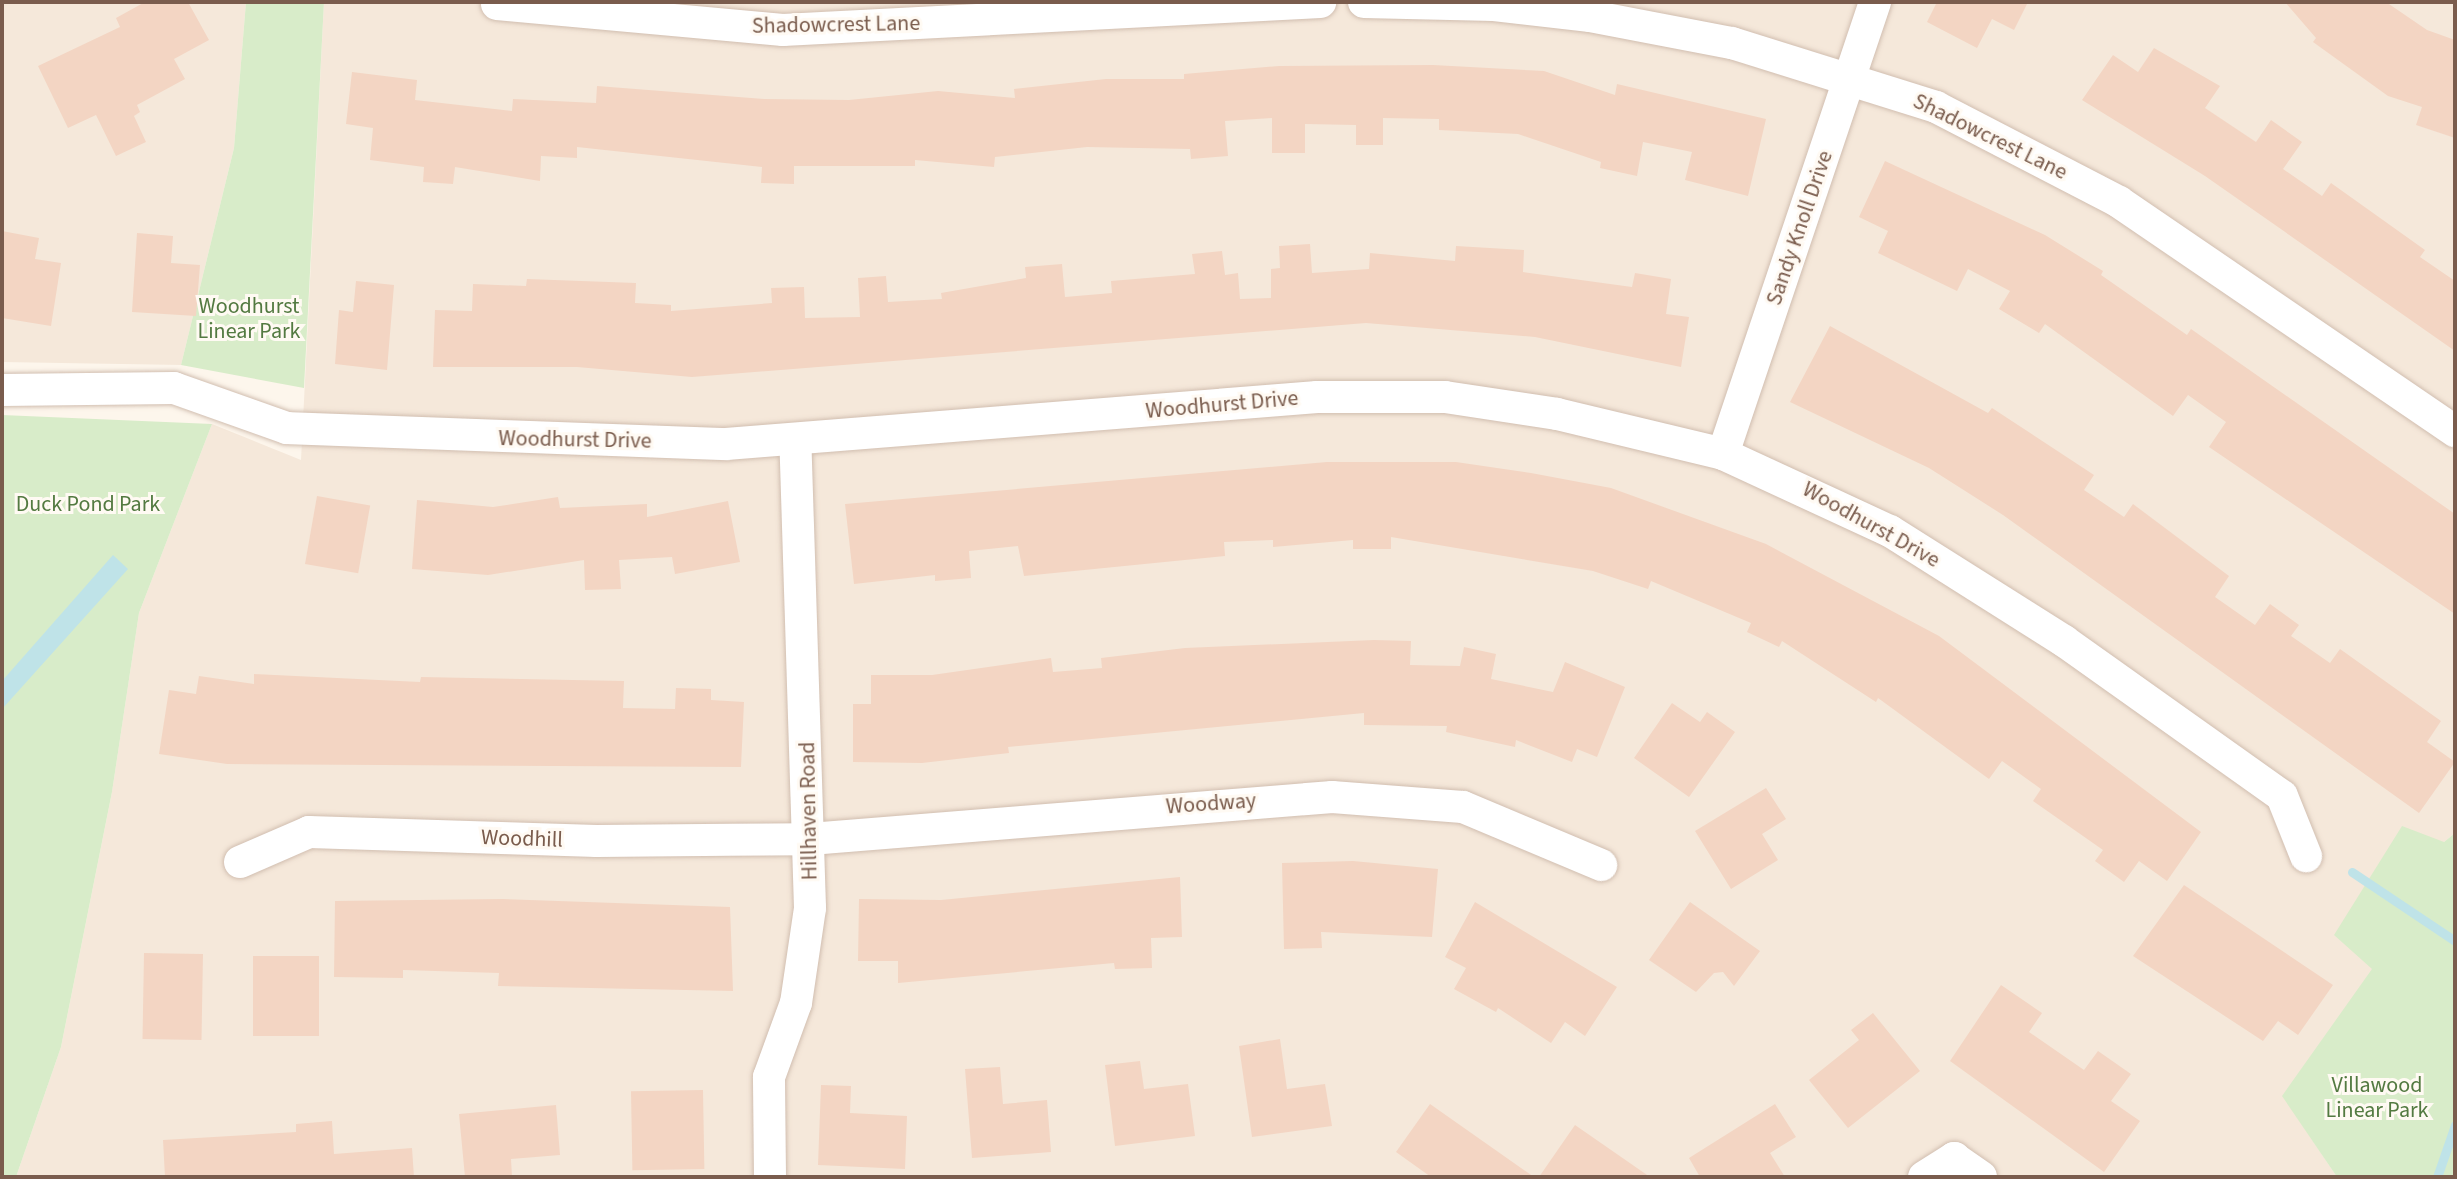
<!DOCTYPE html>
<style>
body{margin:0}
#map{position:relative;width:2457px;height:1179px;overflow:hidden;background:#fdf6ec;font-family:"Source Sans 3",sans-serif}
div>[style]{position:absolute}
.residential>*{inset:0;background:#f5e8da}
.green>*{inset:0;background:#d8ecc9}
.water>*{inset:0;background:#bfe3e8}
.stream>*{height:9px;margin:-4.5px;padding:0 4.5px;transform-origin:4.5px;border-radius:4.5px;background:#bfe3e8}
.building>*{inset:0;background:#f3d5c3;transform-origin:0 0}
.roads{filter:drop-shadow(0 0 2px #d1beb0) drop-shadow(0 0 2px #d1beb0)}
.minor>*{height:32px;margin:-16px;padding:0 16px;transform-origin:16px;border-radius:16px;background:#fff}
span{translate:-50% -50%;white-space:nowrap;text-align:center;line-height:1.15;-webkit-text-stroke:6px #fffaf3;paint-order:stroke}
.street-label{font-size:22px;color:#7a5c4d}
.park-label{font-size:22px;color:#537a41}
.frame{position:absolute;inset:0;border:4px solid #7a5c4d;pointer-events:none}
</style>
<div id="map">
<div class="residential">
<div style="clip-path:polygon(2px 2px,246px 2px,234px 148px,181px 365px,2px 362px)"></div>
<div style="clip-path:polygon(324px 2px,2455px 2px,2455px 833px,2444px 842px,2373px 969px,2283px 1096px,2337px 1177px,16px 1177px,61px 1047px,112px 792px,139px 613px,212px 424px,301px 460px)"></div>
</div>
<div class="green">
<div style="clip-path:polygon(246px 2px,324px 2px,304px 388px,181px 365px,234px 148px)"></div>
<div style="clip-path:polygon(2px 415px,212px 424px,139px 613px,112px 792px,61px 1047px,16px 1177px,2px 1177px)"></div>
<div style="clip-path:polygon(2402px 826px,2444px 842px,2455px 833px,2455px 1177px,2337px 1177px,2282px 1096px,2372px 969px,2334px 935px)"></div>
</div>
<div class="water">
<div style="clip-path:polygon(113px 555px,128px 569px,3px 708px,2px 719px,2px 681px)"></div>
</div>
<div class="stream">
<div style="left:2352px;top:872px;width:124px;rotate:33.8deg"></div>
<div style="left:2437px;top:1177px;width:55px;rotate:-70.9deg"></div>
</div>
<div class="building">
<div style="clip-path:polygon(145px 2px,188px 2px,209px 40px,174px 59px,185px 79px,137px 105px,140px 112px,134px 116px,146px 142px,116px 156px,96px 115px,68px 128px,38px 66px,120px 27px,116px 18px)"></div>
<div style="clip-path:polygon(1937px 2px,2028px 2px,2014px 30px,1992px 19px,1977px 48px,1927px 22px)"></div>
<div style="clip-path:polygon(2285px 2px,2386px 2px,2427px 30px,2455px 40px,2455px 138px,2416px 125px,2422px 107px,2388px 96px,2313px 42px,2316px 38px)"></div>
<div style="clip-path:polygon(2154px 48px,2220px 86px,2205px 108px,2256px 142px,2271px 120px,2302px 142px,2283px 169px,2322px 196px,2331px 183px,2425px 250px,2420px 257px,2455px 281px,2455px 351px,2205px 176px,2082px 100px,2113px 55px,2138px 72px)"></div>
<div style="clip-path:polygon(1433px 65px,1544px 71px,1615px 95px,1617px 84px,1766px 119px,1748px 196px,1685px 180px,1692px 152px,1643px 142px,1637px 176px,1600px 168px,1601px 162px,1518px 134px,1439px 130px,1439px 119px,1383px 118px,1383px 145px,1356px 145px,1356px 125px,1305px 124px,1305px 153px,1272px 153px,1272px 118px,1225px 121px,1228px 156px,1191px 159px,1190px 149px,1087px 147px,995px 157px,994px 167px,915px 160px,915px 166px,794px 166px,794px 184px,761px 183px,762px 167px,577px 147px,577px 158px,541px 156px,540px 181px,455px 167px,453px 184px,423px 182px,424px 167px,370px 160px,373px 128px,346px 124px,352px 72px,417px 80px,415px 100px,512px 111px,513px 99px,596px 103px,597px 86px,764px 99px,849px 100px,938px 91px,1015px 98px,1014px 89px,1106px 79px,1184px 79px,1184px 74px,1279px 66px)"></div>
<div style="clip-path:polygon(1885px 161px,2045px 235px,2103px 271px,2101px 275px,2187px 335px,2191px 329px,2455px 514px,2455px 614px,2209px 447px,2226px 422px,2188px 395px,2173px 416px,2045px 324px,2039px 333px,1999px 309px,2010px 291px,1968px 269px,1957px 291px,1878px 253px,1888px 231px,1859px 217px)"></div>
<div style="clip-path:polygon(2px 231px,39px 238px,35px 259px,61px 263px,51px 326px,2px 318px)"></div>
<div style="clip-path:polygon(137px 233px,173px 236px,171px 263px,200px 265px,196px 316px,132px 312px)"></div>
<div style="clip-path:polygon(1310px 244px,1312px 273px,1369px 269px,1370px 253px,1455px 261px,1456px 246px,1524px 250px,1523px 272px,1632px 287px,1635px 273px,1671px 279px,1666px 314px,1689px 317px,1681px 367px,1535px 337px,1366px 323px,692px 377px,577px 367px,433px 367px,435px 310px,472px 311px,473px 284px,526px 286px,527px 279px,636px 283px,635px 303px,671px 305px,671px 311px,772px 303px,771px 288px,804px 287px,805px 318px,860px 317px,858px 278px,886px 276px,888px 302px,942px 299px,941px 293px,1026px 278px,1025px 267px,1062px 264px,1065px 297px,1112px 293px,1111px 281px,1195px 274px,1192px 254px,1222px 251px,1225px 275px,1238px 273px,1240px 299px,1271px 298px,1271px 269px,1280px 268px,1279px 246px)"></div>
<div style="clip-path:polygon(356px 281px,394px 285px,387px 370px,335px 364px,339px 310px,353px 312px)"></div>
<div style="clip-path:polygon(1830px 326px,1988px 413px,1992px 408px,2094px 475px,2084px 490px,2124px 517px,2133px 504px,2229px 576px,2215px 597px,2255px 625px,2270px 604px,2299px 625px,2291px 636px,2330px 663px,2340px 649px,2441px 721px,2427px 742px,2455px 762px,2419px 813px,2003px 515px,1929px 468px,1790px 402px)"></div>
<div style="clip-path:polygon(1327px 462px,1456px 462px,1531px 473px,1611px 488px,1766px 544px,1939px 636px,2201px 832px,2167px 881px,2139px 861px,2124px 882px,2095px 861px,2103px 850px,2033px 801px,2041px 789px,2002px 761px,1989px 779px,1878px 698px,1876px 702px,1782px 641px,1779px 647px,1747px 632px,1751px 623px,1651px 581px,1648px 589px,1593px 571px,1391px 537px,1391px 549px,1353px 549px,1353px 540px,1273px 547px,1273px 540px,1224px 542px,1225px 556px,1024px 576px,1018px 546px,969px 551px,971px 578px,935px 581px,935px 575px,854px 584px,845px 504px)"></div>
<div style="left:317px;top:496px;width:54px;height:69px;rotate:10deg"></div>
<div style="clip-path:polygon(558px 497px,560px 508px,647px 504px,647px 517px,728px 501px,740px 562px,675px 574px,672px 557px,619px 560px,621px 589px,585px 590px,584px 560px,488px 575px,412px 569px,417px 500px,493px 507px)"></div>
<div style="clip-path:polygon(1374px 640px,1411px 641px,1410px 665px,1460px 666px,1464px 647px,1496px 654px,1491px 679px,1553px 692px,1565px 662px,1625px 687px,1597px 757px,1577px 749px,1572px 762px,1516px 740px,1515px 747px,1446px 732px,1447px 726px,1364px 725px,1364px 713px,1008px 747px,1009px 753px,922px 763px,853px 762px,853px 704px,871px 704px,871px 675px,932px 675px,1051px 658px,1053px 672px,1102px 668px,1101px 658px,1185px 648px)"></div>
<div style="clip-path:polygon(254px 674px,420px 682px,421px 677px,624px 681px,623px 708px,675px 709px,676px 688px,711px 689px,711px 700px,744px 702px,741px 767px,227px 764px,159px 754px,169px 690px,196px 694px,199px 676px,254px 684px)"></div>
<div style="clip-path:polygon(1672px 703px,1700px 722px,1707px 712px,1735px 732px,1689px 797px,1634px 758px)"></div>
<div style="clip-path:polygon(1766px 788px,1786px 819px,1762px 834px,1778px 860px,1731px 889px,1695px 831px)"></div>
<div style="clip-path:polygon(1353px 861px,1438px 869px,1432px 937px,1321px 932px,1322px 948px,1284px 949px,1282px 863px)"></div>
<div style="clip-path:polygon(1180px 877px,1182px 937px,1151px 938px,1152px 968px,1115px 969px,1114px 963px,898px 983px,898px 961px,858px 961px,859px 899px,941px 900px)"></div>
<div style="clip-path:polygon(2184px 885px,2333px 985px,2298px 1035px,2278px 1021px,2263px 1041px,2133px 956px)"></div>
<div style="clip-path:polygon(503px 899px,730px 907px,733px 991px,498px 986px,499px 973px,403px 970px,403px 978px,334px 977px,335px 901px)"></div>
<div style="clip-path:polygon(1475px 902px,1617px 987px,1585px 1036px,1565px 1022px,1551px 1043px,1498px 1008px,1496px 1012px,1454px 989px,1466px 968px,1445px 957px)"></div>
<div style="clip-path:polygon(1690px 902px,1760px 951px,1734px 986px,1723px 972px,1714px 973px,1696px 992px,1649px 960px)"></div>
<div style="left:144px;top:953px;width:59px;height:86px;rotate:1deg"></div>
<div style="left:253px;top:956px;width:66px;height:80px"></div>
<div style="clip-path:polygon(2001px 985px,2042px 1013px,2029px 1032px,2084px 1070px,2098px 1051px,2131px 1074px,2111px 1101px,2140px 1121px,2104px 1172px,1950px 1061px)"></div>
<div style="clip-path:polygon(1873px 1013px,1920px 1071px,1848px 1128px,1809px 1080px,1859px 1040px,1851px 1030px)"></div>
<div style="clip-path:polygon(1280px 1039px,1287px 1089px,1325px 1084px,1332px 1126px,1252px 1137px,1239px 1046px)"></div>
<div style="clip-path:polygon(1140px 1061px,1144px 1089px,1188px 1084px,1195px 1136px,1115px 1146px,1105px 1065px)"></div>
<div style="clip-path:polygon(1000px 1067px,1003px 1104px,1047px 1100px,1051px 1152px,972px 1158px,965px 1069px)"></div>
<div style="clip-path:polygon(821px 1085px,851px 1086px,850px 1113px,907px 1116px,905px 1169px,818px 1165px)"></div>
<div style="left:703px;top:1090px;width:79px;height:72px;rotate:89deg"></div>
<div style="clip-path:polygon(1430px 1104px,1534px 1177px,1431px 1177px,1396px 1152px)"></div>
<div style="clip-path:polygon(1775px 1104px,1796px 1137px,1770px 1153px,1785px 1177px,1700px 1177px,1689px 1158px)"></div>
<div style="clip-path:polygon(556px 1105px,560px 1155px,511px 1159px,512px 1177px,465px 1177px,459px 1114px)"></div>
<div style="clip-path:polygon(332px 1121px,334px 1154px,412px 1148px,414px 1177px,165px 1177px,163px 1140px,296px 1132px,296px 1124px)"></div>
<div style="clip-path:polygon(1575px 1125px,1650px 1177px,1539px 1177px)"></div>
</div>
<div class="roads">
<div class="minor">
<div style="left:1364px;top:2px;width:130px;rotate:1.3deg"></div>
<div style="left:1494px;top:5px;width:97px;rotate:6.5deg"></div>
<div style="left:1590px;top:16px;width:145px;rotate:10.8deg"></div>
<div style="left:1732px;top:43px;width:214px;rotate:17.4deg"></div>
<div style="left:1936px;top:107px;width:206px;rotate:27.4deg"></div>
<div style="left:2119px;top:202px;width:407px;rotate:34.3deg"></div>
<div style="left:497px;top:4px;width:287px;rotate:5.2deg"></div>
<div style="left:783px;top:30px;width:538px;rotate:-2.98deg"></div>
<div style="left:2px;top:390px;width:172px;rotate:-0.7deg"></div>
<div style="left:174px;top:388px;width:120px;rotate:19.5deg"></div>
<div style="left:287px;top:428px;width:439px;rotate:2.1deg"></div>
<div style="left:726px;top:444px;width:593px;rotate:-4.55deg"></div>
<div style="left:1317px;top:397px;width:128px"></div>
<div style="left:1445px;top:397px;width:113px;rotate:8.6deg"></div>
<div style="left:1557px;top:414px;width:171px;rotate:13.5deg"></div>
<div style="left:1723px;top:454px;width:184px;rotate:24.8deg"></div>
<div style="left:1890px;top:531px;width:206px;rotate:32.3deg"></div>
<div style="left:2064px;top:641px;width:267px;rotate:35.4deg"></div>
<div style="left:2282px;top:796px;width:65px;rotate:68.2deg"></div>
<div style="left:1723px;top:454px;width:477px;rotate:-71.4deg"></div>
<div style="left:240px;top:862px;width:75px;rotate:-23.5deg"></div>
<div style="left:309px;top:832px;width:288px;rotate:1.8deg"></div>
<div style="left:597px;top:841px;width:213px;rotate:-0.5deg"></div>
<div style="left:810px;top:839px;width:524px;rotate:-4.6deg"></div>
<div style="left:1332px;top:797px;width:131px;rotate:4.4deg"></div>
<div style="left:1463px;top:807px;width:150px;rotate:22.8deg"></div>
<div style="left:770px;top:1177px;width:100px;rotate:-90.6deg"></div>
<div style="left:769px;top:1077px;width:79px;rotate:-70deg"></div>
<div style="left:796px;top:1003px;width:96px;rotate:-81.6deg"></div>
<div style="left:810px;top:908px;width:469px;rotate:-91.8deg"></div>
<div style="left:1924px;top:1177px;width:36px;rotate:-32deg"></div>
<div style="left:1954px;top:1158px;width:33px;rotate:35deg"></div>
</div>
</div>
<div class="street-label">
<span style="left:836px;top:25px;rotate:-1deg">Shadowcrest Lane</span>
<span style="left:1990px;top:137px;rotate:26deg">Shadowcrest Lane</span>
<span style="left:1800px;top:228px;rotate:-71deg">Sandy Knoll Drive</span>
<span style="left:1222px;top:405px;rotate:-5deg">Woodhurst Drive</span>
<span style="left:575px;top:440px;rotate:1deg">Woodhurst Drive</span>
<span style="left:1871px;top:525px;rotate:29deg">Woodhurst Drive</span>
<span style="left:1211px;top:804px;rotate:-4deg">Woodway</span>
<span style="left:809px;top:811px;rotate:-91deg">Hillhaven Road</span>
<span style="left:522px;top:839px;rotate:2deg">Woodhill</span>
</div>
<div class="park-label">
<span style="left:249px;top:319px">Woodhurst<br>Linear Park</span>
<span style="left:88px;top:505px">Duck Pond Park</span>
<span style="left:2377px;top:1098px">Villawood<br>Linear Park</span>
</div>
<div class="frame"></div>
</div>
